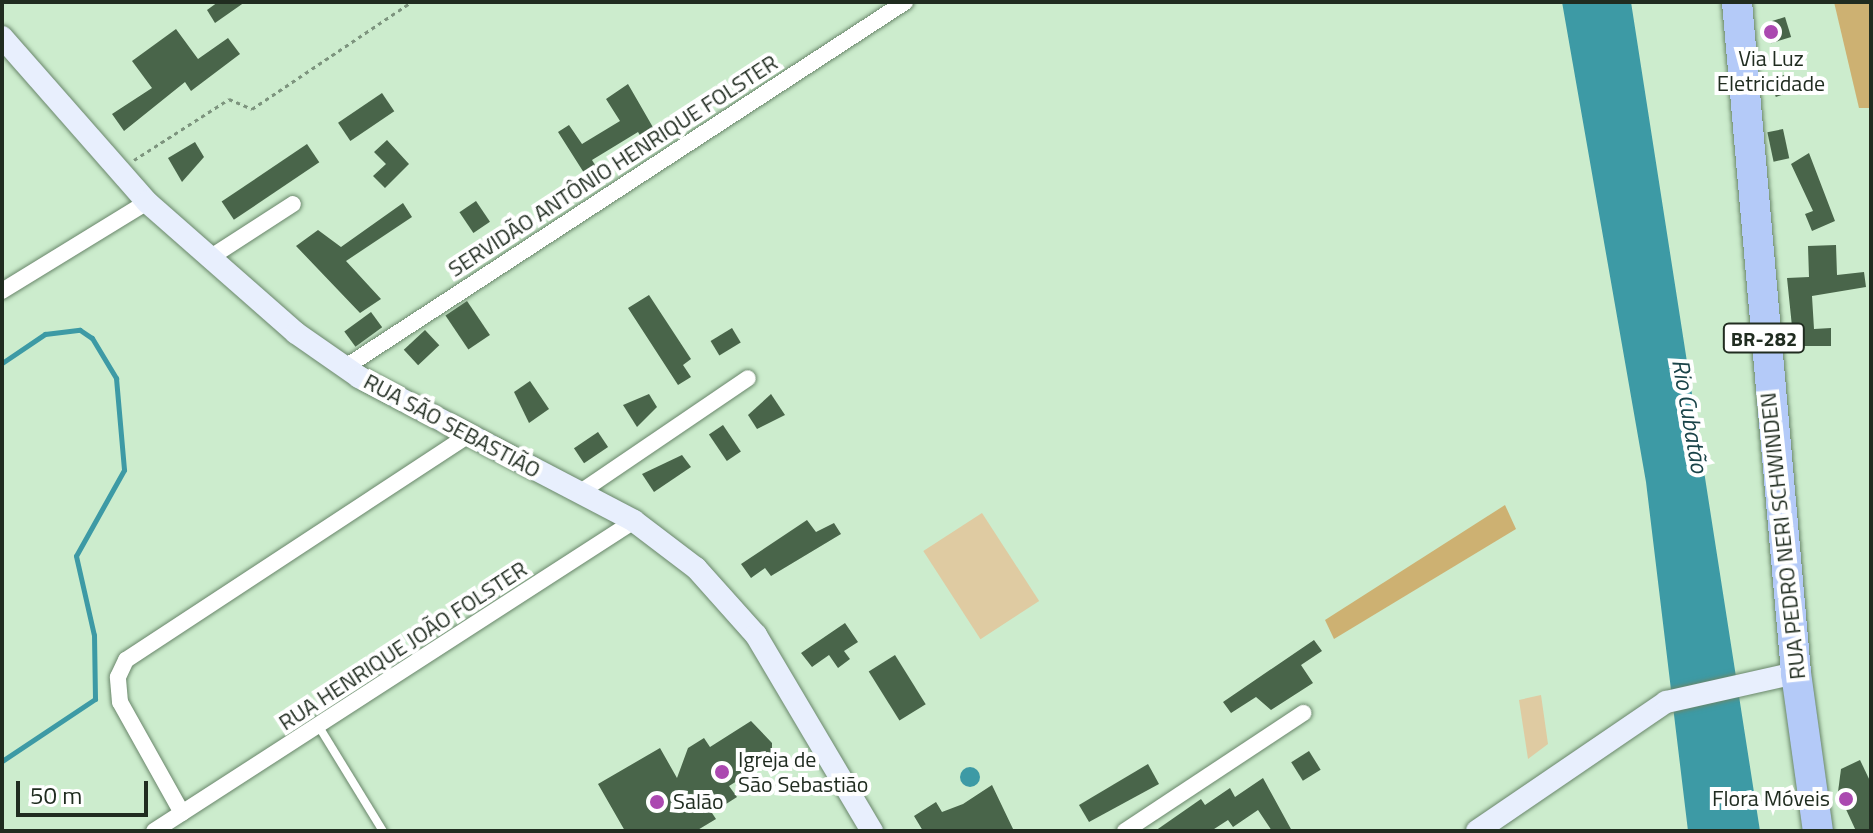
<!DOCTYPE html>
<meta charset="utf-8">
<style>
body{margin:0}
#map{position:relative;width:1873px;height:833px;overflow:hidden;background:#cceccd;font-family:"Titillium Web",sans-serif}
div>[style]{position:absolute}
.green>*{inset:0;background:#dfcba2;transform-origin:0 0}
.forest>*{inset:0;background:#cdb172}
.water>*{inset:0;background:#3d9aa5}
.round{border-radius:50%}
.stream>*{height:5px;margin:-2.5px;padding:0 2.5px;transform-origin:2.5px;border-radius:2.5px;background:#3d9aa5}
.building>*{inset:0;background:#49654a;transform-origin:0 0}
.path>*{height:3px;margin-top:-1.5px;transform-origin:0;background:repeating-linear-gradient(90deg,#7d947e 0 4px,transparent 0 8px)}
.roads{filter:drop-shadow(0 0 2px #69866a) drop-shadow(0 0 2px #69866a)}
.lane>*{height:8px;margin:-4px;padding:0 4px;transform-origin:4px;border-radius:4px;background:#fff}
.street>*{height:16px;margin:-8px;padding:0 8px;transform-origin:8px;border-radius:8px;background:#fff}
.secondary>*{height:22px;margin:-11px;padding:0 11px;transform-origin:11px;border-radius:11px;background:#e8effd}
.highway>*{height:30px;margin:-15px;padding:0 15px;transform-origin:15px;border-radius:15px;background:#b4caf8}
.dots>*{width:22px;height:22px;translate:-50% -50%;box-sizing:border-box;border:4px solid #fff;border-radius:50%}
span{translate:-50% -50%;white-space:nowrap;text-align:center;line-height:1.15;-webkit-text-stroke:8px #fff;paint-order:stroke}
.shield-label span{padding:2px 6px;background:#fff;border:2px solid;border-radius:6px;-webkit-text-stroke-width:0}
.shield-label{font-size:20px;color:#202c20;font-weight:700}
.poi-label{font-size:22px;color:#202c20}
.left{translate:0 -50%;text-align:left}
.right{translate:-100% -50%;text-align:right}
.street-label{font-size:22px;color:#202c20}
.water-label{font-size:24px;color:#194348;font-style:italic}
.frame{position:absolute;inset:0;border:4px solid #202c20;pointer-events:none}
.scale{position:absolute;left:16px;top:781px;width:132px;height:36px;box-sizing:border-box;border:4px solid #202c20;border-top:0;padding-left:10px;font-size:24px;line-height:28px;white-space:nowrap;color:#202c20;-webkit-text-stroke:6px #fff;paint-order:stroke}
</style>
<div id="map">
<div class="green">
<div style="left:982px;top:513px;width:105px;height:70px;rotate:57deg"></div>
<div style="clip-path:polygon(1541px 695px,1548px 744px,1528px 759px,1519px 700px)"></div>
</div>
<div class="forest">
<div style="clip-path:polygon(1834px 2px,1871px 2px,1871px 108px,1859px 108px)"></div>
<div style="clip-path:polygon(1505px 505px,1516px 529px,1334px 639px,1325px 620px)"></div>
</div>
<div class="water">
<div style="clip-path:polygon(1562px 2px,1631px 2px,1760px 831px,1688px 831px,1646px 482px)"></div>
<div class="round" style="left:960px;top:767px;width:20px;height:20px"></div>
</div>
<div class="stream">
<div style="left:2px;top:363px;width:52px;rotate:-34deg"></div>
<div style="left:45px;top:334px;width:35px;rotate:-7deg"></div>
<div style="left:80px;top:330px;width:14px;rotate:34deg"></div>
<div style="left:92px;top:338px;width:47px;rotate:59deg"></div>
<div style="left:116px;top:378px;width:92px;rotate:85deg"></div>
<div style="left:124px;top:470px;width:98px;rotate:119.2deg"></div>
<div style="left:76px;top:556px;width:81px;rotate:77.2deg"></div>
<div style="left:94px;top:635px;width:64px;rotate:89.1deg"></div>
<div style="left:95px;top:699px;width:112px;rotate:146.3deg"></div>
</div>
<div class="building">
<div style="clip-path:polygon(218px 2px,245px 2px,215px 23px,207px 10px)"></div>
<div style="left:1785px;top:17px;width:21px;height:21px;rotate:73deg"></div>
<div style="clip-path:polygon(176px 29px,198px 59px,228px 38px,240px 54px,191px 91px,185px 82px,124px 131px,112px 114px,152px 88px,132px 61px)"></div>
<div style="left:1787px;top:74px;width:18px;height:18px;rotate:71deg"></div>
<div style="clip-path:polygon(628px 84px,658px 136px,645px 144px,638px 132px,592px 160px,597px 168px,586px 176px,558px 132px,569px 125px,582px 144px,620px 121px,606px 99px)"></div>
<div style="left:382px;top:93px;width:22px;height:53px;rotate:56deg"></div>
<div style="left:1783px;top:129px;width:30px;height:16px;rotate:78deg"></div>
<div style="clip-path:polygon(387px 140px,409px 164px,385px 188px,373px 176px,386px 164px,374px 152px)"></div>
<div style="clip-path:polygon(195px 142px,204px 157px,182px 182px,168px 158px)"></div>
<div style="left:307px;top:144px;width:22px;height:103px;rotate:56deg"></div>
<div style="clip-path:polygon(1809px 153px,1835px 221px,1812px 231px,1805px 214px,1813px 211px,1791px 164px)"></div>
<div style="left:476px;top:201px;width:25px;height:20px;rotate:56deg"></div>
<div style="clip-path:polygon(403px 203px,412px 217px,346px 261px,381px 299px,360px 313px,296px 246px,318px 230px,341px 247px)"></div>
<div style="clip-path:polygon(1836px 245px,1837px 275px,1864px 272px,1866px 287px,1812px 296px,1814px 329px,1831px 328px,1831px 346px,1794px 346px,1787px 278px,1809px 277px,1808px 246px)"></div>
<div style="clip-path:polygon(649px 295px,691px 359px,683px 365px,691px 377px,678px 385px,628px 308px)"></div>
<div style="left:467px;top:301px;width:41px;height:26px;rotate:56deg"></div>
<div style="left:371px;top:312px;width:19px;height:33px;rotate:54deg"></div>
<div style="left:732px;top:328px;width:17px;height:25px;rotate:59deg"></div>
<div style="left:425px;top:330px;width:21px;height:29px;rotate:47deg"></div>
<div style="clip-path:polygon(530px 381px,549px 409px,529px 423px,514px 392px)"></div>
<div style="clip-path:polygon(649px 394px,657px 407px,637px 427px,623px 405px)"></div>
<div style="clip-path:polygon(771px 394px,785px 415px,757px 429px,748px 415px)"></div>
<div style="left:723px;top:425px;width:32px;height:17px;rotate:56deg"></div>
<div style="left:598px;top:432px;width:18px;height:29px;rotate:56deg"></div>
<div style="clip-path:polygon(682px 455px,691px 467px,654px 492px,642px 474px)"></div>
<div style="clip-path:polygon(807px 520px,816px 532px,834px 523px,841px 534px,771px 576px,765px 568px,751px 578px,741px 564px)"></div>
<div style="clip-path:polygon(845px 623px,858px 642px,844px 651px,850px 659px,838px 668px,829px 655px,812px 667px,801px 653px)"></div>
<div style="clip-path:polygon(1314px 640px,1322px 651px,1301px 665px,1313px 683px,1271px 710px,1256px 697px,1231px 713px,1223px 702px)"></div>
<div style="left:895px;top:655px;width:58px;height:31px;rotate:58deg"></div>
<div style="clip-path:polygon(751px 721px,772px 743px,772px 759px,729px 786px,737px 797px,712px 813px,716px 819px,696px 831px,625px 831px,598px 784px,660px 748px,677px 778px,688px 748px,704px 738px,710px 747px)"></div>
<div style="left:1309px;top:751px;width:22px;height:21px;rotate:58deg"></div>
<div style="clip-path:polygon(1860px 760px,1871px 783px,1871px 831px,1856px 831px,1838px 792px,1841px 769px)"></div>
<div style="clip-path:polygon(1148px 764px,1159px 784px,1089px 822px,1079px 805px)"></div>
<div style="clip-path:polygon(1263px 778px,1292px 831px,1272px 831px,1258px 810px,1233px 827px,1228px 820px,1211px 831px,1155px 831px,1201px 799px,1205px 805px,1230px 788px,1235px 797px)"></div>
<div style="clip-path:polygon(992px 785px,1014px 831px,923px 831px,914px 816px,936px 802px,942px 812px,963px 804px)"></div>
</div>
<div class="path">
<div style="left:134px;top:160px;width:113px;rotate:-32.7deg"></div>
<div style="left:229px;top:99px;width:25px;rotate:23deg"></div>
<div style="left:252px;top:109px;width:192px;rotate:-33.9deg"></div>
</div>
<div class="roads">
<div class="lane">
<div style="left:321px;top:730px;width:119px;rotate:58.5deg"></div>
</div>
<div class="street">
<div style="left:208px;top:259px;width:101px;rotate:-32.9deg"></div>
<div style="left:2px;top:291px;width:170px;rotate:-31.5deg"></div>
<div style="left:344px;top:368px;width:670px;rotate:-33.12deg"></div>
<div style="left:579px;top:493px;width:204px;rotate:-34.2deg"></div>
<div style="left:182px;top:813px;width:127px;rotate:-119.2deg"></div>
<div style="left:120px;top:702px;width:25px;rotate:-95deg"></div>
<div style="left:118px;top:677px;width:19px;rotate:-65deg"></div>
<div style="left:126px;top:660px;width:409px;rotate:-33.3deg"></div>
<div style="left:154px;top:831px;width:571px;rotate:-32.86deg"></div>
<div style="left:1125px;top:831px;width:214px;rotate:-33.5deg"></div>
</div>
<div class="secondary">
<div style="left:2px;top:37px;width:220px;rotate:48.7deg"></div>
<div style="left:147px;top:202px;width:198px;rotate:41.3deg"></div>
<div style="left:296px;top:333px;width:77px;rotate:34.9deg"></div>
<div style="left:359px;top:377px;width:310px;rotate:27.6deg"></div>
<div style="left:634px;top:521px;width:78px;rotate:37.2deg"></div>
<div style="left:696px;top:568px;width:90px;rotate:48.2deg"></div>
<div style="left:756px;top:635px;width:228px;rotate:59.4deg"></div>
<div style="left:1477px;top:831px;width:229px;rotate:-34.3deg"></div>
<div style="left:1666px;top:702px;width:133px;rotate:-12.6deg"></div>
</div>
<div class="highway">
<div style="left:1737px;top:2px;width:674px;rotate:84.97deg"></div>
<div style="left:1796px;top:673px;width:160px;rotate:82.1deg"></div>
</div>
</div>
<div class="dots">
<div style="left:1771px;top:32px;background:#ab49b0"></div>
<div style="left:722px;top:772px;background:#ab49b0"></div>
<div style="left:1846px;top:799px;background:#ab49b0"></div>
<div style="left:657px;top:802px;background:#ab49b0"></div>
</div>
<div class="shield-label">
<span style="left:1764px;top:338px">BR-282</span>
</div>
<div class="poi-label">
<span style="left:1771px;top:71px">Via Luz<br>Eletricidade</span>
<span class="left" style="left:738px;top:772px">Igreja de<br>São Sebastião</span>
<span class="right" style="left:1830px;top:799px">Flora Móveis</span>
<span class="left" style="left:673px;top:802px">Salão</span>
</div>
<div class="street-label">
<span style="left:613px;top:166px;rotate:-33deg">SERVIDÃO ANTÔNIO HENRIQUE FOLSTER</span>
<span style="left:452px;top:426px;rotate:28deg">RUA SÃO SEBASTIÃO</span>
<span style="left:1783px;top:536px;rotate:-96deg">RUA PEDRO NERI SCHWINDEN</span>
<span style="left:403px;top:646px;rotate:-33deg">RUA HENRIQUE JOÃO FOLSTER</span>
</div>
<div class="water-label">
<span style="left:1690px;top:416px;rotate:80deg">Rio Cubatão</span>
</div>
<div class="frame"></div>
<div class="scale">50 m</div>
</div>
